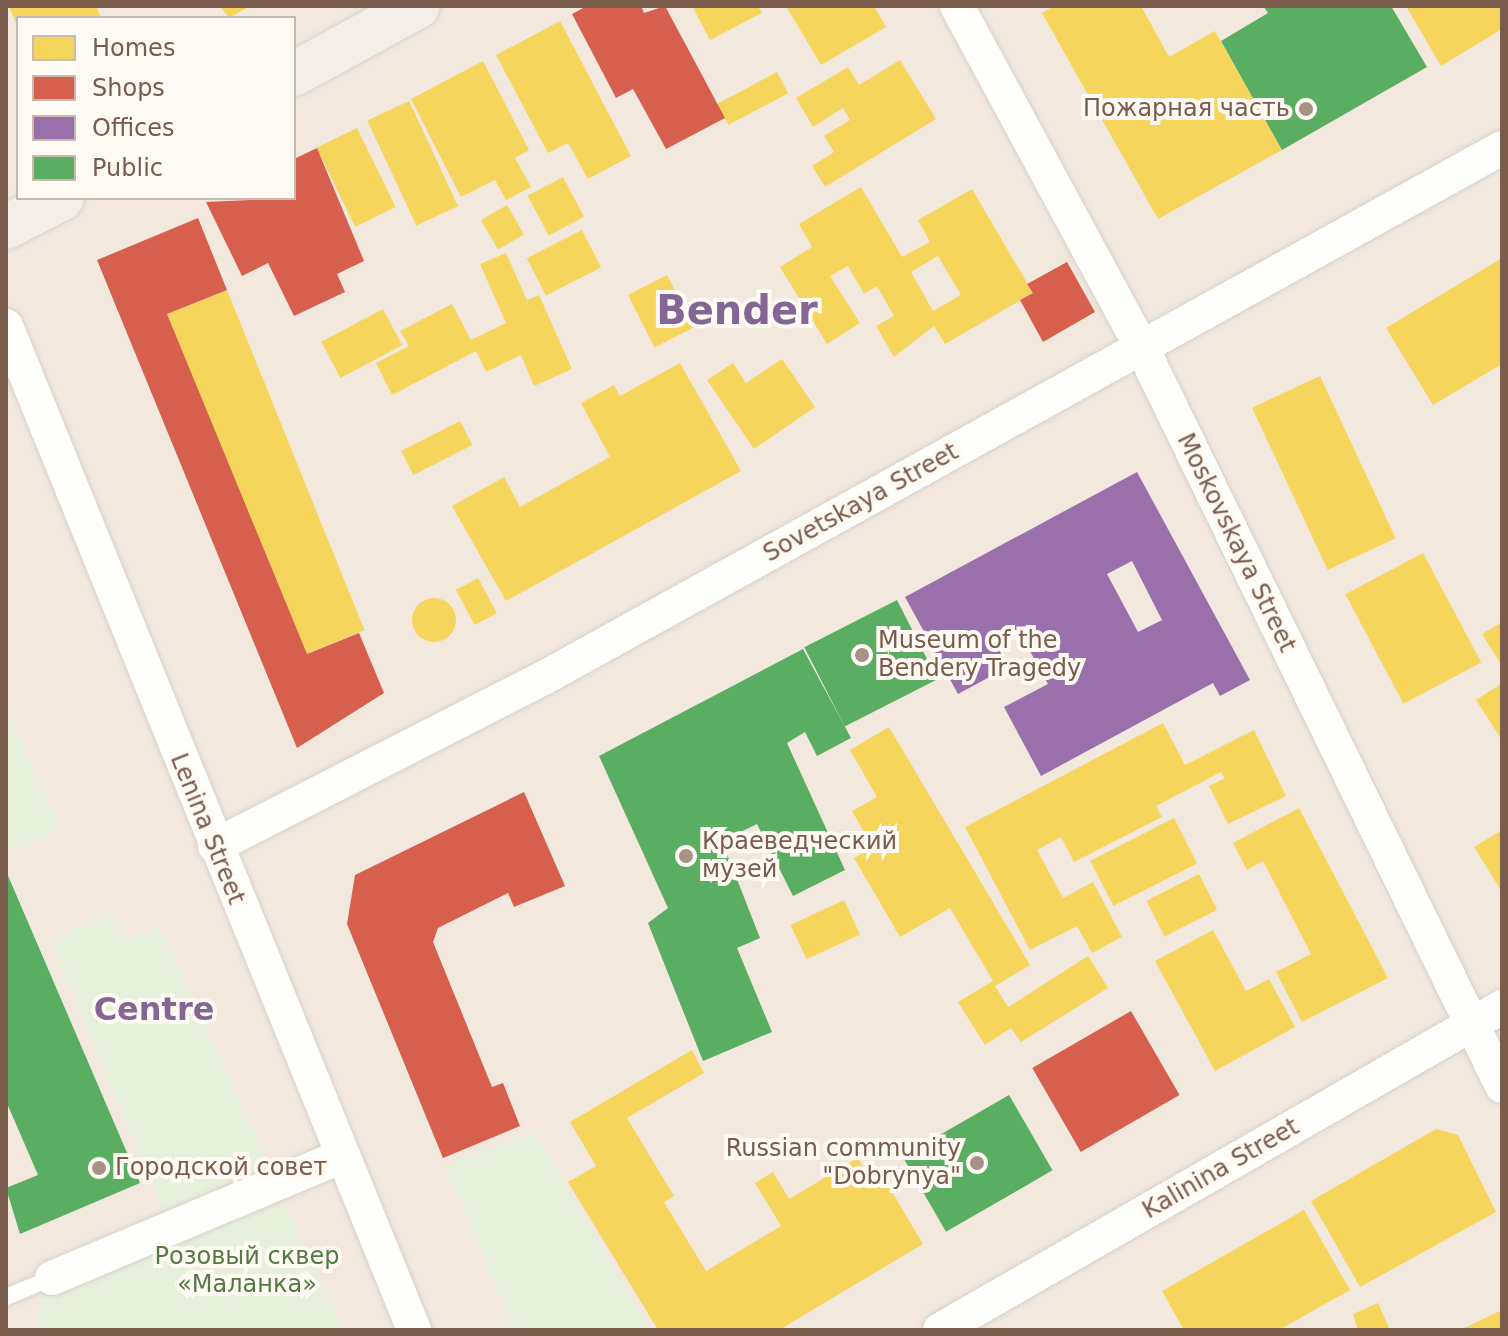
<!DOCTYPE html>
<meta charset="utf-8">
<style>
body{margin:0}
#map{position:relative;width:1508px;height:1336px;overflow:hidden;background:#f9f5f0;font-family:"DejaVu Sans",sans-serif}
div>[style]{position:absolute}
.residential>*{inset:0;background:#f2e8de}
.green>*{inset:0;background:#e7f0db}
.homes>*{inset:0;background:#f6d55c;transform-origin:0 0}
.round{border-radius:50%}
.shops>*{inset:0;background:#d6604d;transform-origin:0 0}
.offices>*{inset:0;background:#9970ab}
.public>*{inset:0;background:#5aae61;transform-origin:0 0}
.roads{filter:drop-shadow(0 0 2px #d7d1cb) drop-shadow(0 0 2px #d7d1cb)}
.lane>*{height:16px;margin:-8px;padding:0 8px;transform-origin:8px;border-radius:8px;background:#fefefd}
.street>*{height:34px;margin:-17px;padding:0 17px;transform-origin:17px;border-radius:17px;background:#fefefd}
.primary>*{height:44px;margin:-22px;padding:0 22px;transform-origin:22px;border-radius:22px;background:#f3eee8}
.dots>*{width:22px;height:22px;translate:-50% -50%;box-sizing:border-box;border:4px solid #fffaf3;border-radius:50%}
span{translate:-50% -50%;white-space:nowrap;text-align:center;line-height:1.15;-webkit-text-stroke:8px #fffaf3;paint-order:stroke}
.poi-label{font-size:24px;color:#7a5c4d}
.right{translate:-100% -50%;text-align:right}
.left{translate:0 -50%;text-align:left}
.street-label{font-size:24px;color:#7a5c4d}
.park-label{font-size:24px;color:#537a41}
.district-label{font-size:32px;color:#846695;font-weight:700}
.town-label{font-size:40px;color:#846695;font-weight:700}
.frame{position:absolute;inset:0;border:8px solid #7a5c4d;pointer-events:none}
.legend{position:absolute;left:16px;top:16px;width:280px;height:184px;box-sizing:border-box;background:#fffaf3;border:2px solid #cabbb1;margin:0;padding:10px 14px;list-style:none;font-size:24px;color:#7a5c4d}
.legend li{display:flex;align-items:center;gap:16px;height:40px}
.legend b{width:40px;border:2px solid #cabbb1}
</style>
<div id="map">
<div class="residential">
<div style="clip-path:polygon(evenodd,6px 6px,1502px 6px,1502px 1330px,6px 1330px,6px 6px,18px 18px,294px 18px,294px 198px,18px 198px,18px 18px)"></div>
</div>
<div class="green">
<div style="clip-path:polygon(6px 708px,60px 830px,10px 850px,6px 847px)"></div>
<div style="clip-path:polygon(112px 912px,126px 942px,159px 927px,278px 1183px,171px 1229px,50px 940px)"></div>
<div style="clip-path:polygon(534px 1131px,650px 1330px,514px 1330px,446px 1166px)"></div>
<div style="clip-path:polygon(277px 1190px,344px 1330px,34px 1330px,44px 1294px)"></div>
</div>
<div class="homes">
<div style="clip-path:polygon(9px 6px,96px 6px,101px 18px,18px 18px,18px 29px)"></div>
<div style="clip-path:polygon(220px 6px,250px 6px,229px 18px)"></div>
<div style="clip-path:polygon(692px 6px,758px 6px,762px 13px,710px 40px)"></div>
<div style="clip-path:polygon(786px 6px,874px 6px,886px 27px,821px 65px)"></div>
<div style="clip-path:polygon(1054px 6px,1141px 6px,1169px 57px,1215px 31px,1282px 150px,1158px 219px,1042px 13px)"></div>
<div style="clip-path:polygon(1406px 6px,1502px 6px,1502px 29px,1441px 66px)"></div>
<div style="clip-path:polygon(560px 21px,631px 156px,588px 179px,568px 143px,548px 153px,496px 55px)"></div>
<div style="clip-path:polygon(900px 60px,936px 119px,825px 187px,812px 166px,834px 152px,824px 136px,850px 120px,843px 108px,813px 127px,796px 98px,848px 67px,859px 85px)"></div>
<div style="clip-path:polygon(483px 61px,529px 150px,515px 158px,531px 187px,506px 200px,495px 180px,461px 197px,411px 99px)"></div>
<div style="left:777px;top:72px;width:24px;height:68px;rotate:62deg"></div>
<div style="left:409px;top:101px;width:116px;height:46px;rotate:65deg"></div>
<div style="left:357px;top:128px;width:88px;height:45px;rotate:64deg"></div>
<div style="left:563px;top:177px;width:45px;height:40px;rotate:62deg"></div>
<div style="clip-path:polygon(evenodd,861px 187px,902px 257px,930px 242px,918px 220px,972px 189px,1033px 293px,945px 344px,934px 326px,894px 357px,876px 326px,894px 316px,877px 286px,864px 294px,848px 266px,830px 276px,860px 323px,827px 344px,780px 267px,812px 247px,799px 224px,861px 187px,938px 256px,961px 295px,933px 311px,911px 272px,938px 256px)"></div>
<div style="left:507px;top:205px;width:34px;height:30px;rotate:60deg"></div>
<div style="left:582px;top:230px;width:42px;height:62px;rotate:63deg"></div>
<div style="clip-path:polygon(506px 253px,527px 300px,539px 295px,572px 369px,534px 386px,521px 355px,486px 372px,476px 351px,392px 395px,376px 363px,409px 346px,400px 331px,452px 304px,471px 340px,506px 323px,480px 264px)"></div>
<div style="clip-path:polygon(1502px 258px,1502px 364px,1433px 405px,1386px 328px)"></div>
<div style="left:667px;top:275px;width:59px;height:44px;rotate:63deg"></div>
<div style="left:227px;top:290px;width:367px;height:65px;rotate:68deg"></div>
<div style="left:383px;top:309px;width:41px;height:70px;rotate:62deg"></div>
<div style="clip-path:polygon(782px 359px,815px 407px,754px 449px,707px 380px,733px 363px,746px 383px)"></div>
<div style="clip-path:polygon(680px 363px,741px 471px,506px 601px,452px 506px,504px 477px,520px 507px,610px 457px,581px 403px,614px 385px,620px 396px)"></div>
<div style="left:1320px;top:376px;width:179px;height:75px;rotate:65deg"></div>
<div style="left:460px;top:421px;width:27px;height:66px;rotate:63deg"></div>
<div style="left:1423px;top:553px;width:124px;height:88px;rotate:62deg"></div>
<div style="left:478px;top:578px;width:40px;height:25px;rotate:62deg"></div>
<div class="round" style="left:412px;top:598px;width:44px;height:44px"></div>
<div style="clip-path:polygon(1502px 622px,1502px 666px,1482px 634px)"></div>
<div style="clip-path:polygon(1502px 683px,1502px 740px,1476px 700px)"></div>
<div style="clip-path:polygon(1163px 723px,1185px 765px,1254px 730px,1286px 796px,1228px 824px,1209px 786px,1225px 778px,1221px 772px,1156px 806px,1162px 817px,1074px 862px,1061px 837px,1037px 850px,1063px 898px,1093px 882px,1122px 937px,1092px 953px,1077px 926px,1030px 950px,965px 827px)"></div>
<div style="clip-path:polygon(889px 727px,1030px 965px,995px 986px,1008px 1007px,1088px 956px,1108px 988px,1021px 1042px,1011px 1028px,985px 1045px,958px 1002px,993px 981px,950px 908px,900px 937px,854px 858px,873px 847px,852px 811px,877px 797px,850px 750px)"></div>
<div style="clip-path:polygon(1299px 808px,1388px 978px,1302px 1022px,1276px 972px,1311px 954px,1263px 861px,1247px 870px,1233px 843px)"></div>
<div style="left:1174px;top:818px;width:51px;height:94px;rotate:63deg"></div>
<div style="clip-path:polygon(1502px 830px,1502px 892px,1474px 847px)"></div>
<div style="left:1199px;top:874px;width:40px;height:59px;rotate:63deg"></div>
<div style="left:844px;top:900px;width:38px;height:59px;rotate:65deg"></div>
<div style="clip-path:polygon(1213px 930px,1246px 991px,1269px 979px,1295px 1027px,1215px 1071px,1155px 961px)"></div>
<div style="clip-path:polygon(692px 1050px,704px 1073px,627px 1118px,674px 1196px,664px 1202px,706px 1271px,781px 1226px,755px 1183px,773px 1172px,789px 1199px,858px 1158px,873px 1183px,883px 1177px,923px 1244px,779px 1330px,658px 1330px,568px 1182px,596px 1166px,570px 1122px)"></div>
<div style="clip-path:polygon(1436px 1129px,1458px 1135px,1496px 1212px,1360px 1287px,1311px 1201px)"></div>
<div style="clip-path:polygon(1304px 1210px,1350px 1290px,1279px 1330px,1184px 1330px,1162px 1291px)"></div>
<div style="clip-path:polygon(1378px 1303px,1390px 1330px,1358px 1330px,1353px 1314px)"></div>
<div style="clip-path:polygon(1502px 1310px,1502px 1330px,1460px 1330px)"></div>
</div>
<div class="shops">
<div style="clip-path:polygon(587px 6px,641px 6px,644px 13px,665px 6px,725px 118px,666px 149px,633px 89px,616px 98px,572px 14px)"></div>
<div style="clip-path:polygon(317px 148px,364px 261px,337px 274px,345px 292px,294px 316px,268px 263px,242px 276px,206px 202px,294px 198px,294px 159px)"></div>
<div style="clip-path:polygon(198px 218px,227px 290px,167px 314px,307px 654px,359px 633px,384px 693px,297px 748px,97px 260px)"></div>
<div style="clip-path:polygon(1067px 262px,1095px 312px,1043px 342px,1020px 300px,1033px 293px,1027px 284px)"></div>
<div style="clip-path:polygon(524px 792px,565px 886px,514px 907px,508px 893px,438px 928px,433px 942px,492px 1087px,503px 1083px,520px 1126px,443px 1158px,347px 924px,355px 875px)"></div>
<div style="left:1131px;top:1011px;width:97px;height:114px;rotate:60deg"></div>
</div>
<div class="offices">
<div style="clip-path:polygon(evenodd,1137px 472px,1250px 680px,1220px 696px,1213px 683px,1041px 776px,1004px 707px,1048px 684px,1019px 631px,996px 644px,1008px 667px,958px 694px,905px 597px,1137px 472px,1132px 561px,1162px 620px,1138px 632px,1107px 574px,1132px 561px)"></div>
</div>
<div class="public">
<div style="clip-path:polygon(1263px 6px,1391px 6px,1427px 67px,1282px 150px,1221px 41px,1268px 13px)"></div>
<div style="left:897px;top:600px;width:89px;height:104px;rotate:63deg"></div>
<div style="clip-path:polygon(803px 649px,851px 738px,817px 756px,805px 732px,787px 743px,845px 870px,793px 896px,757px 824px,722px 841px,760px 938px,737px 948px,772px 1032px,703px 1061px,648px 923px,668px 908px,599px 756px)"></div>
<div style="clip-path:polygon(6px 871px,140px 1183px,20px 1234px,6px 1188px,38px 1175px,6px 1101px)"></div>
<div style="left:1009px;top:1095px;width:87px;height:123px;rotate:60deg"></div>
</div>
<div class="roads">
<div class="lane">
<div style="left:6px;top:1297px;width:50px;rotate:-22.4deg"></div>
</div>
<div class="street">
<div style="left:957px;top:6px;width:389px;rotate:61.6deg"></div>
<div style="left:1142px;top:348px;width:821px;rotate:64deg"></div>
<div style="left:6px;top:326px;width:1084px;rotate:67.88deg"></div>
<div style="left:215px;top:846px;width:367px;rotate:-27.1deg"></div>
<div style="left:542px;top:679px;width:1097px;rotate:-28.95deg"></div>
<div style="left:52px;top:1278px;width:312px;rotate:-22.8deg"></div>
<div style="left:940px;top:1330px;width:648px;rotate:-29.89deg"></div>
</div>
<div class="primary">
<div style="left:294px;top:74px;width:141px;rotate:-28.7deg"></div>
<div style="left:6px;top:227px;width:63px;rotate:-27.4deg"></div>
</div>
</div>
<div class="dots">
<div style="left:1306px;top:109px;background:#a69286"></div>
<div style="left:862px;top:655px;background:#a69286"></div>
<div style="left:686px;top:856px;background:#a69286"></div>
<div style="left:977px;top:1163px;background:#a69286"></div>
<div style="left:99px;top:1168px;background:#a69286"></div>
</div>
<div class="poi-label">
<span class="right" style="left:1290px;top:109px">Пожарная часть</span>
<span class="left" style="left:878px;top:655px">Museum of the<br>Bendery Tragedy</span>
<span class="left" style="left:702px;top:856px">Краеведческий<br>музей</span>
<span class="right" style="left:961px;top:1163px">Russian community<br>"Dobrynya"</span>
<span class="left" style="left:115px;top:1168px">Городской совет</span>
</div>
<div class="street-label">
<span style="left:861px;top:503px;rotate:-29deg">Sovetskaya Street</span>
<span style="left:1236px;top:543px;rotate:64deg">Moskovskaya Street</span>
<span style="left:207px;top:829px;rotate:68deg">Lenina Street</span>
<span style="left:1221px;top:1169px;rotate:-30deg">Kalinina Street</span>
</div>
<div class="park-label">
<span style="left:247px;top:1271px">Розовый сквер<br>«Маланка»</span>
</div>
<div class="district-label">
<span style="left:154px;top:1009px">Centre</span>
</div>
<div class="town-label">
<span style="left:737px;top:310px">Bender</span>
</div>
<div class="frame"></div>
<ul class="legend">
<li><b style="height:22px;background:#f6d55c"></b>Homes</li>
<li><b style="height:22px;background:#d6604d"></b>Shops</li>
<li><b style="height:22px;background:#9970ab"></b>Offices</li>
<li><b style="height:22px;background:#5aae61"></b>Public</li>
</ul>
</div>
